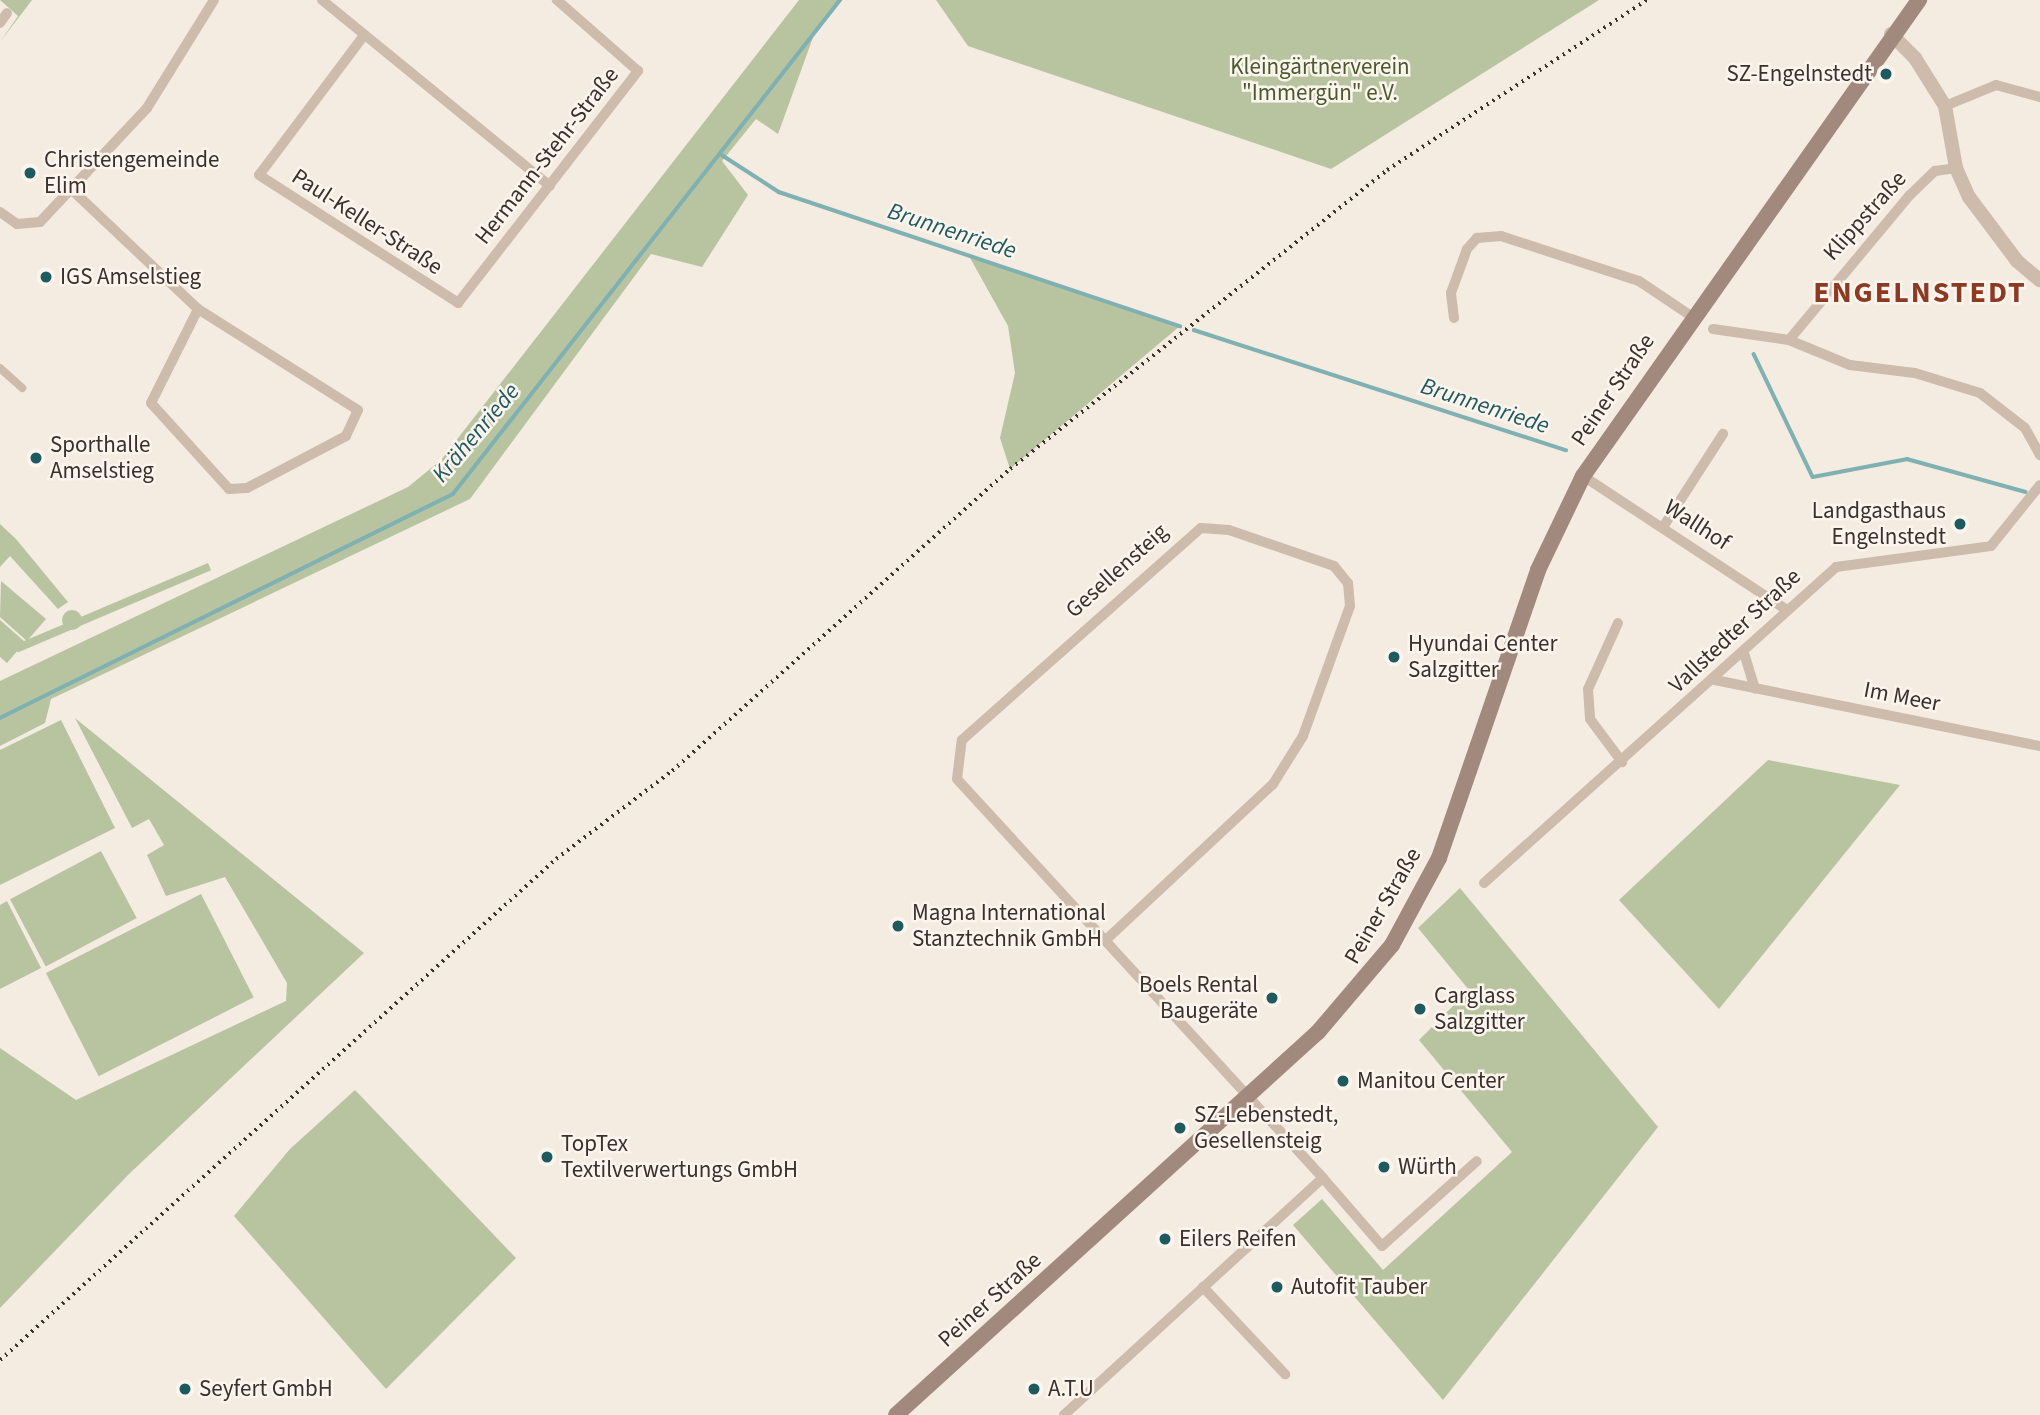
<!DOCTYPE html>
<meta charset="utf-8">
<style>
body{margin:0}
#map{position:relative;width:2040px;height:1415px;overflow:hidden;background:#f4ebe1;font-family:"Source Sans 3",sans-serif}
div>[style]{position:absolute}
.green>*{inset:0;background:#b8c4a0;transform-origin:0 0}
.round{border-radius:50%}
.stream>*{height:3.5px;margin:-1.75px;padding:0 1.75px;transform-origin:1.75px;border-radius:1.75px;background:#7fb0b2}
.pedestrian>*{height:8px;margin:-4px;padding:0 4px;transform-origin:4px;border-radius:4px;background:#cdbbac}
.minor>*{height:10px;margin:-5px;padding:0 5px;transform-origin:5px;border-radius:5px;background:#cdbbac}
.tertiary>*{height:14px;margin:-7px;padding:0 7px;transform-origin:7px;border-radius:7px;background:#cdbbac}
.secondary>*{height:16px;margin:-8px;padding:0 8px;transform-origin:8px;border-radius:8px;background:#a18a7d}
.rail>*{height:3.5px;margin-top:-1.75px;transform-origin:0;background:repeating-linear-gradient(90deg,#3b302b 0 2px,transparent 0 7px)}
.dots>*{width:19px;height:19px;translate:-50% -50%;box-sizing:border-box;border:4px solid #fbf5ee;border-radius:50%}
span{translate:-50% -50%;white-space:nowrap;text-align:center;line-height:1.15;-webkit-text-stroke:5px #fbf5ee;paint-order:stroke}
.park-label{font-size:23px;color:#4a5a2e}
.poi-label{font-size:23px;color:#3b302b}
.right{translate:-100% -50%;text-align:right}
.left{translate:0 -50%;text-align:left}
.street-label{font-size:23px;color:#3b302b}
.water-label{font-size:24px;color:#1f5a5e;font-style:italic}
.district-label{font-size:30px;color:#8c3b22;font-weight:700;letter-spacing:2px}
</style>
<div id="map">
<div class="green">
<div style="clip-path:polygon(0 0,32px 0,0 42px,18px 16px)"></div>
<div style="clip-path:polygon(799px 0,840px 0,815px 32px,778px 134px,756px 119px,722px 161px,748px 195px,702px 267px,651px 254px,470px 499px,51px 699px,45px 723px,0 746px,0 681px,408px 487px,441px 460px)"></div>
<div style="clip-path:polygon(936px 0,1599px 0,1331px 169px,968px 46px)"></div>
<div style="clip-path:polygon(969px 256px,1077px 292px,1180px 326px,1010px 469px,1000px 438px,1015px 373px,1008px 326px)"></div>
<div style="clip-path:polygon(0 524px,16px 539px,68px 602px,58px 609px,10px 556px,0 567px)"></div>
<div style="left:208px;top:563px;width:8px;height:210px;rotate:67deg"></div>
<div style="clip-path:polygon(1px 581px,46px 619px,27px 641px,0 617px)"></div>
<div class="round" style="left:62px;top:610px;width:20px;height:20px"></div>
<div style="clip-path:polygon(0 620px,25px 642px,7px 663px,0 657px)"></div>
<div style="clip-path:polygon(75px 718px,364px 953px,129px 1174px,0 1308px,0 1048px,76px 1100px,286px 1001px,287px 983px,225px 877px,166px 896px,147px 855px,164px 845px,149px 819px,132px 828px)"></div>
<div style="clip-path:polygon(61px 720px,115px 828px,0 885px,0 750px)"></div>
<div style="clip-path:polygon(1768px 760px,1900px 785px,1719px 1009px,1619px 900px)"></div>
<div style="left:101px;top:851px;width:76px;height:103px;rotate:62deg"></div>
<div style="clip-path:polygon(1460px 888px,1658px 1127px,1443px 1400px,1293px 1225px,1322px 1199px,1383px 1270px,1512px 1152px,1419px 1040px,1469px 990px,1418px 928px)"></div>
<div style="left:201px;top:894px;width:116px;height:174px;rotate:63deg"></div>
<div style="clip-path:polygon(7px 901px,41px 968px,0 989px,0 905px)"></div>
<div style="clip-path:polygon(355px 1090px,516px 1258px,386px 1389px,234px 1216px,290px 1149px)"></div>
</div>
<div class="stream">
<div style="left:722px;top:155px;width:68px;rotate:33deg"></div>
<div style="left:779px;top:192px;width:423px;rotate:18.5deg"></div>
<div style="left:1194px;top:330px;width:391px;rotate:17.9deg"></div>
<div style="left:1754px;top:354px;width:136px;rotate:64.4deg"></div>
<div style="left:1813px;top:477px;width:96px;rotate:-10.8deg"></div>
<div style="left:1907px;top:459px;width:123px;rotate:15.5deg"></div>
<div style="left:0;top:718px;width:505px;rotate:-26.31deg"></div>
<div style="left:453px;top:494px;width:628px;rotate:-51.92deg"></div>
</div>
<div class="pedestrian">
<div style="left:0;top:368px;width:30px;rotate:42deg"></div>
</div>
<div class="minor">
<div style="left:322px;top:0;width:294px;rotate:39.2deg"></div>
<div style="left:0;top:23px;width:12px;rotate:-55deg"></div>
<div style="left:362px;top:38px;width:171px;rotate:126.9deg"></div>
<div style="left:259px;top:175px;width:237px;rotate:32.7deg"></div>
<div style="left:458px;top:303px;width:294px;rotate:-52.2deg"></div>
<div style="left:638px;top:71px;width:108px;rotate:-138.8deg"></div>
<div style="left:1945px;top:106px;width:55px;rotate:-22.4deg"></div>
<div style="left:1996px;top:85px;width:46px;rotate:15.3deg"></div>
<div style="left:71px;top:189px;width:175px;rotate:43.4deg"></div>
<div style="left:198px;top:309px;width:189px;rotate:32.3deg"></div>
<div style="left:358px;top:410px;width:29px;rotate:115deg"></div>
<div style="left:346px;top:436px;width:112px;rotate:152.3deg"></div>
<div style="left:247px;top:488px;width:18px;rotate:177deg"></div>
<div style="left:229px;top:489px;width:116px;rotate:-132.2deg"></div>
<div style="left:151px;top:403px;width:105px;rotate:-63.4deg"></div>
<div style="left:0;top:212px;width:21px;rotate:35deg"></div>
<div style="left:17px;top:224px;width:23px;rotate:-5deg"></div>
<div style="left:40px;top:222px;width:156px;rotate:-46.8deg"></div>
<div style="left:147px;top:108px;width:127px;rotate:-58.2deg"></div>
<div style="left:1454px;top:318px;width:25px;rotate:-97deg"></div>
<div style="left:1451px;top:293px;width:47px;rotate:-70deg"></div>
<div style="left:1467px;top:249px;width:15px;rotate:-48deg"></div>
<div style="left:1477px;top:238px;width:24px;rotate:-5deg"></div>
<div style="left:1501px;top:236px;width:145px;rotate:18.1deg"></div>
<div style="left:1639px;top:281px;width:63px;rotate:33.9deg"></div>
<div style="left:1713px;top:329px;width:77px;rotate:8.2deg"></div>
<div style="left:1789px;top:340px;width:66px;rotate:22.3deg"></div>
<div style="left:1850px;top:365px;width:65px;rotate:7deg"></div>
<div style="left:1915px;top:373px;width:68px;rotate:17.1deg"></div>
<div style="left:1980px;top:393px;width:57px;rotate:37.9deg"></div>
<div style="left:2025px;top:428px;width:31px;rotate:61deg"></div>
<div style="left:1789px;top:340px;width:189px;rotate:-50.2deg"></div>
<div style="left:1910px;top:195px;width:35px;rotate:-44deg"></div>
<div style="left:1935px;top:171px;width:21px;rotate:-8deg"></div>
<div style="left:1583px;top:476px;width:244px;rotate:33.3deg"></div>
<div style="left:1663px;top:527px;width:111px;rotate:-57.2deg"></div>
<div style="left:1618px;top:623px;width:72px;rotate:114.4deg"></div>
<div style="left:1588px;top:689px;width:30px;rotate:86deg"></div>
<div style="left:1590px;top:719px;width:54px;rotate:53.3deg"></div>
<div style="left:1744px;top:653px;width:37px;rotate:73deg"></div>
<div style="left:1715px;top:680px;width:332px;rotate:11.5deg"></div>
<div style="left:1484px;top:883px;width:473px;rotate:-41.9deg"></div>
<div style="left:1836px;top:567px;width:156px;rotate:-7.7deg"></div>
<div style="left:1991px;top:546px;width:78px;rotate:-51.2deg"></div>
<div style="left:1323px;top:1178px;width:90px;rotate:49.1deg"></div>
<div style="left:1382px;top:1246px;width:127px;rotate:-41.8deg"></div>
<div style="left:1203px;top:1287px;width:120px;rotate:46.7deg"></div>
<div style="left:1064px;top:1415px;width:351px;rotate:-42.5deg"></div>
<div style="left:1323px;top:1178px;width:541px;rotate:-132.53deg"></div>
<div style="left:957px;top:779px;width:39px;rotate:-83deg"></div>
<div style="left:962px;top:740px;width:319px;rotate:-41.6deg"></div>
<div style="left:1201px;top:528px;width:28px;rotate:4deg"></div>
<div style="left:1229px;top:530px;width:111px;rotate:18.9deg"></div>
<div style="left:1334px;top:566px;width:22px;rotate:51deg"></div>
<div style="left:1348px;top:583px;width:23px;rotate:85deg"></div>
<div style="left:1350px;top:606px;width:138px;rotate:109.9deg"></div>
<div style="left:1303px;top:736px;width:57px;rotate:122deg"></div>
<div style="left:1273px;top:784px;width:227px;rotate:137deg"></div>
</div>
<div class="tertiary">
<div style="left:1891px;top:34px;width:34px;rotate:45deg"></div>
<div style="left:1915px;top:58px;width:57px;rotate:58deg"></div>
<div style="left:1945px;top:106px;width:63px;rotate:79.9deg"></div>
<div style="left:1956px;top:168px;width:32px;rotate:66deg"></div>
<div style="left:1969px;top:197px;width:80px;rotate:53.1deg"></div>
<div style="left:2017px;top:261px;width:30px;rotate:40deg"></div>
</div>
<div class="secondary">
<div style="left:896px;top:1415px;width:570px;rotate:-42.23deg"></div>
<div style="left:1318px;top:1032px;width:114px;rotate:-49.6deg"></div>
<div style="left:1392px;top:945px;width:99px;rotate:-61.6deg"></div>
<div style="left:1439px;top:858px;width:305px;rotate:-71deg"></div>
<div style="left:1538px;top:570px;width:104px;rotate:-64.4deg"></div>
<div style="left:1583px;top:476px;width:583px;rotate:-54.78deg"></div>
</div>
<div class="rail">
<div style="left:0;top:1360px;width:748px;rotate:-42.02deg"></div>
<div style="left:556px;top:859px;width:146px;rotate:-37.2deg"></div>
<div style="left:672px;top:771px;width:453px;rotate:-41.8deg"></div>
<div style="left:1010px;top:469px;width:481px;rotate:-38.4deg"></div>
<div style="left:1387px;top:170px;width:311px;rotate:-33.2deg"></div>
</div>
<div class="dots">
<div style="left:1886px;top:74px;background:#1f5a5e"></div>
<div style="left:30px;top:173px;background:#1f5a5e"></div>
<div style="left:46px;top:277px;background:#1f5a5e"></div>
<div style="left:36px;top:458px;background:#1f5a5e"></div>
<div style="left:1960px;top:524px;background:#1f5a5e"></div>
<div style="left:1394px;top:657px;background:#1f5a5e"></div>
<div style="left:898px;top:926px;background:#1f5a5e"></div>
<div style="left:1272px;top:998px;background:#1f5a5e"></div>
<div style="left:1420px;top:1009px;background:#1f5a5e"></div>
<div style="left:1343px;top:1081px;background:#1f5a5e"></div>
<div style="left:1180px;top:1128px;background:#1f5a5e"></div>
<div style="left:547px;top:1157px;background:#1f5a5e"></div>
<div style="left:1384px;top:1167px;background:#1f5a5e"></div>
<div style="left:1165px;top:1239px;background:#1f5a5e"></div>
<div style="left:1277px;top:1287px;background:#1f5a5e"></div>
<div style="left:185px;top:1389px;background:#1f5a5e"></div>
<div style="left:1034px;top:1389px;background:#1f5a5e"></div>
</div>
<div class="park-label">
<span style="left:1320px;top:80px">Kleingärtnerverein<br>"Immergün" e.V.</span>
</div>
<div class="poi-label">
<span class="right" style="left:1872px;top:74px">SZ-Engelnstedt</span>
<span class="left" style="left:44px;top:173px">Christengemeinde<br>Elim</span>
<span class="left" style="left:60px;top:277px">IGS Amselstieg</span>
<span class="left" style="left:50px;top:458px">Sporthalle<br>Amselstieg</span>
<span class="right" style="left:1946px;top:524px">Landgasthaus<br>Engelnstedt</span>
<span class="left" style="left:1408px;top:657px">Hyundai Center<br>Salzgitter</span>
<span class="left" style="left:912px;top:926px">Magna International<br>Stanztechnik GmbH</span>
<span class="right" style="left:1258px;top:998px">Boels Rental<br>Baugeräte</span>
<span class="left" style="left:1434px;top:1009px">Carglass<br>Salzgitter</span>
<span class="left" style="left:1357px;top:1081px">Manitou Center</span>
<span class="left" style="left:1194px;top:1128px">SZ-Lebenstedt,<br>Gesellensteig</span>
<span class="left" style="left:561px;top:1157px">TopTex<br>Textilverwertungs GmbH</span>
<span class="left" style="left:1398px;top:1167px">Würth</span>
<span class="left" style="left:1179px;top:1239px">Eilers Reifen</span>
<span class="left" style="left:1291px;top:1287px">Autofit Tauber</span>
<span class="left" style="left:199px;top:1389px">Seyfert GmbH</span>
<span class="left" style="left:1048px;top:1389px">A.T.U</span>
</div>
<div class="street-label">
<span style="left:547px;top:156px;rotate:-52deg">Hermann-Stehr-Straße</span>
<span style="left:1865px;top:216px;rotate:-48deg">Klippstraße</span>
<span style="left:367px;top:222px;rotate:33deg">Paul-Keller-Straße</span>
<span style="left:1613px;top:390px;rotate:-56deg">Peiner Straße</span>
<span style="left:1697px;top:525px;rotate:33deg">Wallhof</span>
<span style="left:1117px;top:571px;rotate:-42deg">Gesellensteig</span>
<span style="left:1735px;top:631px;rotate:-43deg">Vallstedter Straße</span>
<span style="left:1902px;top:697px;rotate:11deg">Im Meer</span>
<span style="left:1383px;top:906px;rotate:-60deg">Peiner Straße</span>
<span style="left:990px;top:1300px;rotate:-42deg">Peiner Straße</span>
</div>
<div class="water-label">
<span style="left:952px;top:231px;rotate:18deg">Brunnenriede</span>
<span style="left:1485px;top:406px;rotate:18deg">Brunnenriede</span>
<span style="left:476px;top:433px;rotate:-50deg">Krähenriede</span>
</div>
<div class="district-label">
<span style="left:1920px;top:293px">ENGELNSTEDT</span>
</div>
</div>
